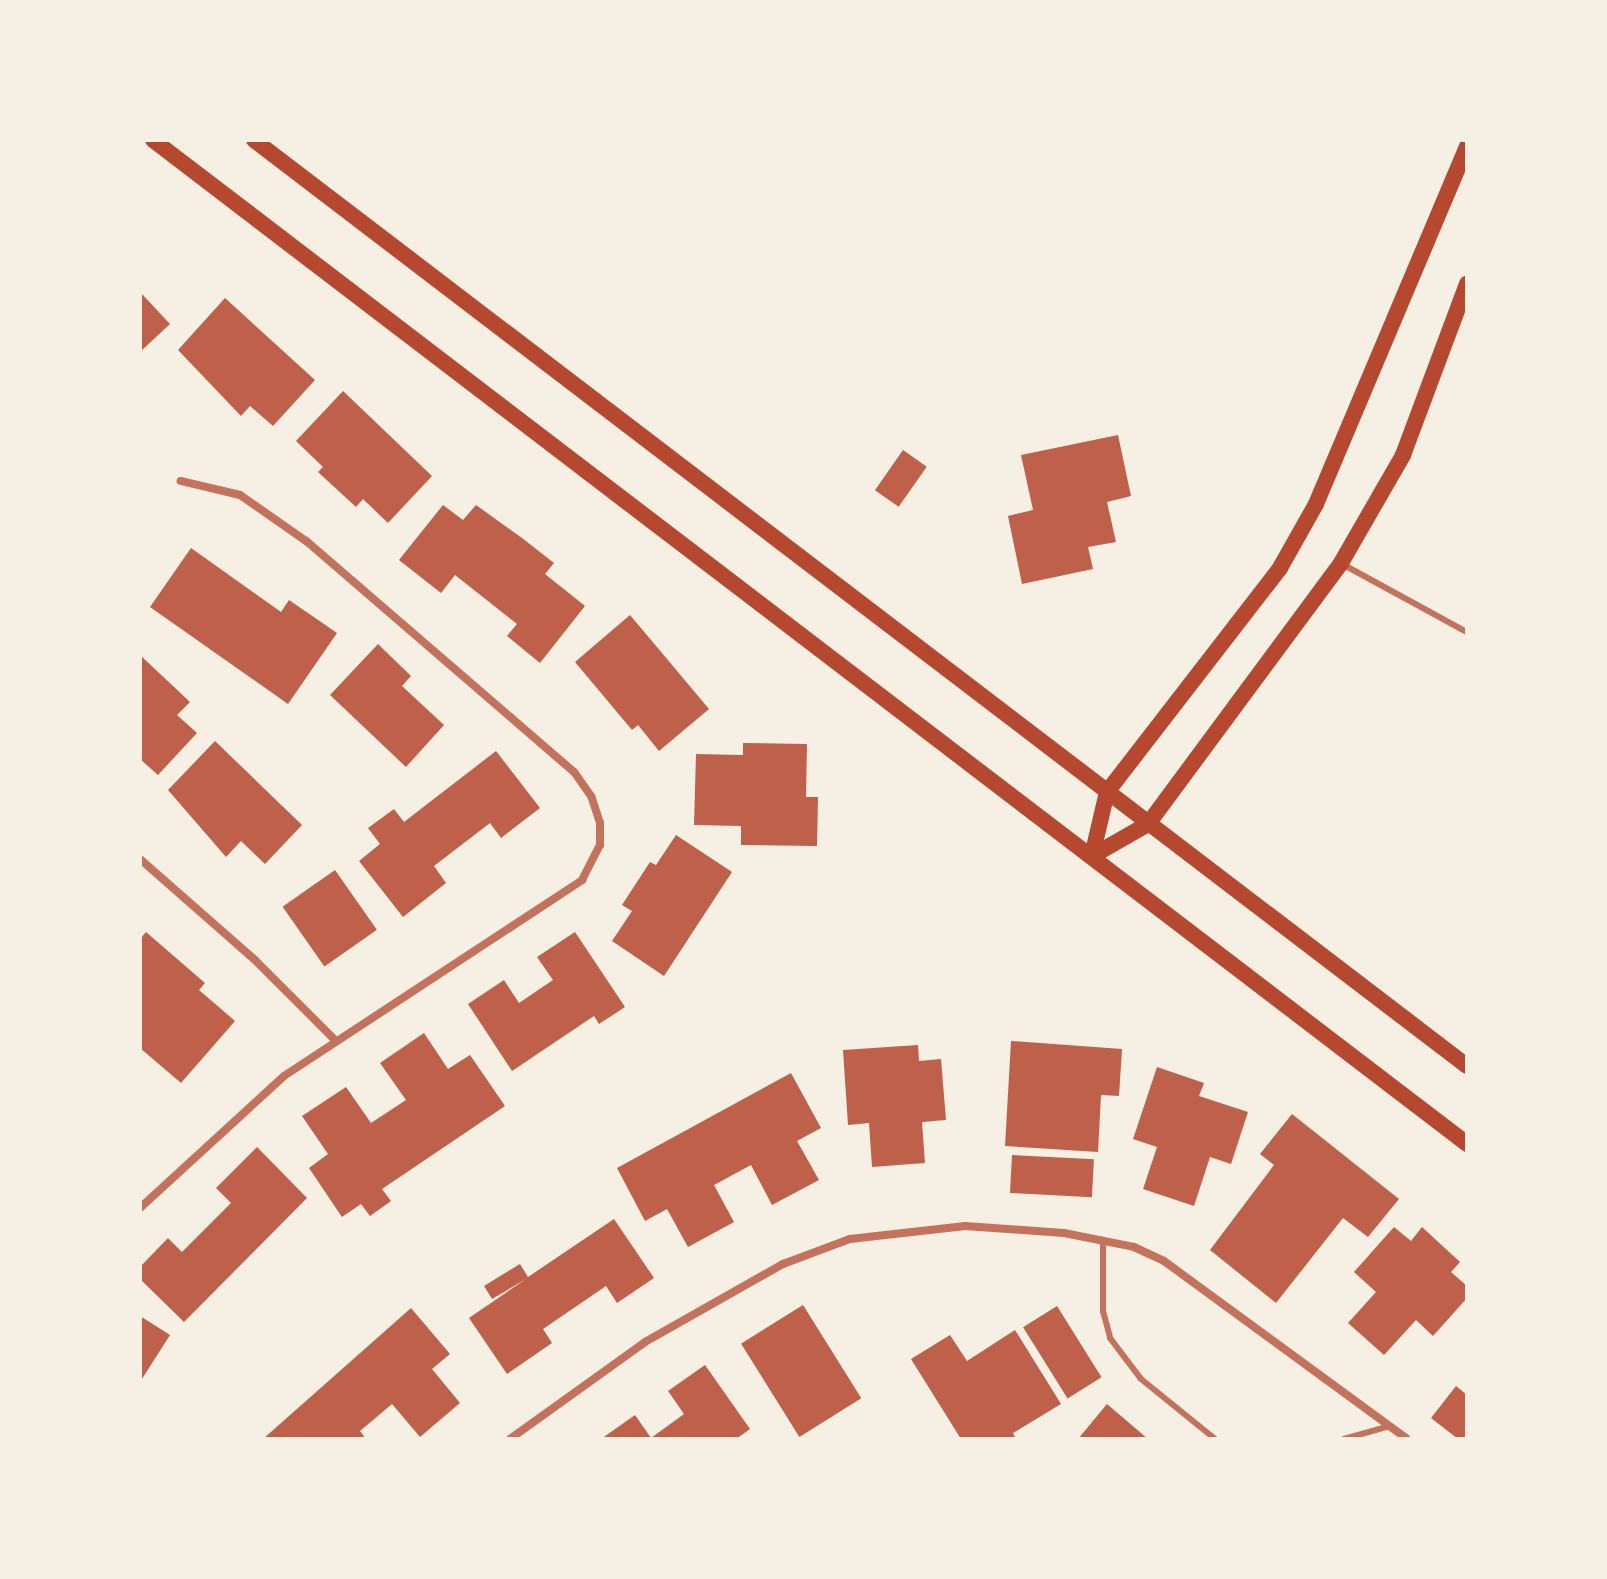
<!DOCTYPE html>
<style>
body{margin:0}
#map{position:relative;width:1607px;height:1579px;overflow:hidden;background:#f6efe4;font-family:"Sofia Sans Condensed",sans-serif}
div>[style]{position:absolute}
.building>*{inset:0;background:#bf614a;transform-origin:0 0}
.service>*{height:6px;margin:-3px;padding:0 3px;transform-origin:3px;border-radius:3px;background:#c5725c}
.minor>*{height:8px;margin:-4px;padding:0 4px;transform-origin:4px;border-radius:4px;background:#c5725c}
.secondary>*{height:16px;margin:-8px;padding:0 8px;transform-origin:8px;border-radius:8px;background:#b5482f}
span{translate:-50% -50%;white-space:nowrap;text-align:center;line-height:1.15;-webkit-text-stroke:6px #f6efe4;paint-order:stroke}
.frame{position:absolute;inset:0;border:142px solid #f6efe4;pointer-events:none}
</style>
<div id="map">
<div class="building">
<div style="clip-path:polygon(140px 292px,170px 324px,140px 352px)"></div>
<div style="clip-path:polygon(225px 298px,315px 380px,273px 426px,250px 406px,241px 416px,178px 350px)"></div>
<div style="clip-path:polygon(343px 391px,432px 476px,388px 523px,363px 499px,356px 507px,318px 472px,323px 467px,296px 441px)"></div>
<div style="clip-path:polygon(1118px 435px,1131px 496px,1107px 502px,1116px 542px,1088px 547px,1093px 569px,1022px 584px,1008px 516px,1033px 510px,1021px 455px)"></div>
<div style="left:903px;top:450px;width:29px;height:49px;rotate:35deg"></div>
<div style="clip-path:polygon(443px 505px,463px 520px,476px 505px,522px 538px,554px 563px,545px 574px,585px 606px,540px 663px,507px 636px,517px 624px,455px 575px,441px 593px,399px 560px)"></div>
<div style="clip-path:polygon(191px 548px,281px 612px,289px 600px,337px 633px,288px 704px,150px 607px)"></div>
<div style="clip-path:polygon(630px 615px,709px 709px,659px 751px,638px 725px,632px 730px,575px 662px)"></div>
<div style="clip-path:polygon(378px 644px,411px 676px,402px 686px,444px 725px,406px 767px,330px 695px)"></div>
<div style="clip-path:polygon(140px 655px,190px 702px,177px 715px,197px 733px,158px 775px,140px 759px)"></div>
<div style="clip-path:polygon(215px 741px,302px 825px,265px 864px,241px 841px,226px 857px,168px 790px)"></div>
<div style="clip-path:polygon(743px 743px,807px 744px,806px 797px,818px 797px,817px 846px,741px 845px,741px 826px,694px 825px,696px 754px,743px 755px)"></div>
<div style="clip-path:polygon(496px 751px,540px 808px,501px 838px,490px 823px,434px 866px,446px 883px,403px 917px,359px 861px,380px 844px,368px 828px,394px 809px,404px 822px)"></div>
<div style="clip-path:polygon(676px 835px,732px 872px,664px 976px,612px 941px,632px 911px,622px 905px,650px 862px,656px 865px)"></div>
<div style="left:335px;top:870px;width:73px;height:64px;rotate:55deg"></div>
<div style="clip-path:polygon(146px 932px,205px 983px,199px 990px,235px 1021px,181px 1083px,140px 1048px,140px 939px)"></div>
<div style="clip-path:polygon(575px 932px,625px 1007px,599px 1024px,594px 1016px,512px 1071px,468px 1004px,504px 980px,519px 1003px,553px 980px,537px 957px)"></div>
<div style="clip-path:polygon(424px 1033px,448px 1069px,470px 1055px,505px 1106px,382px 1189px,391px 1201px,370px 1216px,361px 1204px,342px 1217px,309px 1168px,328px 1154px,302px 1116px,346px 1087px,371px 1123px,406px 1100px,380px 1063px)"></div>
<div style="clip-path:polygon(1011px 1041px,1122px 1049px,1119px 1096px,1101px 1095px,1098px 1152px,1005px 1146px)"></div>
<div style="clip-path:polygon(918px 1045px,919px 1061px,941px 1059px,946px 1120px,922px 1122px,925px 1163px,872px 1167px,869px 1123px,848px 1125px,843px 1050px)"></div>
<div style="clip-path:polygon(1157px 1067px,1204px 1083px,1199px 1096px,1248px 1112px,1231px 1164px,1210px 1157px,1194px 1206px,1143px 1189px,1157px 1147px,1133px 1139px)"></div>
<div style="clip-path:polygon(791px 1073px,821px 1128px,797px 1141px,819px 1180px,772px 1205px,751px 1165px,714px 1185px,734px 1222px,688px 1247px,667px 1209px,645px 1221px,617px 1168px)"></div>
<div style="clip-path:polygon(1292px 1114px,1399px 1199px,1368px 1237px,1343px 1218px,1276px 1303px,1210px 1250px,1274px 1165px,1260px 1154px)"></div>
<div style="clip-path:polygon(257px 1147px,307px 1198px,184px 1322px,140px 1279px,140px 1267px,168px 1238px,182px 1252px,231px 1203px,216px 1188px)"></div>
<div style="left:1012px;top:1155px;width:82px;height:38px;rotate:3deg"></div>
<div style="clip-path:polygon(614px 1219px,654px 1278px,617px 1303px,606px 1286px,543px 1329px,552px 1343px,507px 1374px,469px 1318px,526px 1279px,492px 1299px,484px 1286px,520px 1264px,528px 1277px)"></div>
<div style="clip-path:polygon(1394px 1227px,1411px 1241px,1422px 1227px,1460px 1262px,1451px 1272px,1467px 1286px,1467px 1298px,1433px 1336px,1416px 1320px,1384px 1355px,1348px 1323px,1376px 1292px,1354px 1272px)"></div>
<div style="left:803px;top:1305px;width:110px;height:73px;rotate:58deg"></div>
<div style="left:1057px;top:1306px;width:84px;height:40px;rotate:58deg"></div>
<div style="clip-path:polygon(411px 1308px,450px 1354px,432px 1369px,460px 1403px,420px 1437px,392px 1404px,360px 1431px,366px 1439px,263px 1439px)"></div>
<div style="clip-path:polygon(140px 1316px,170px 1335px,140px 1382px)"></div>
<div style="clip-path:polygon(1015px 1330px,1061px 1404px,1013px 1433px,1016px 1439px,961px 1439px,911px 1359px,950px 1335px,967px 1361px)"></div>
<div style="clip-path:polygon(705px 1365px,750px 1429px,736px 1439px,601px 1439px,635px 1415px,651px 1438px,684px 1414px,668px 1391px)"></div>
<div style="clip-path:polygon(1456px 1386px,1467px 1395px,1467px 1439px,1458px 1439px,1431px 1418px)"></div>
<div style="clip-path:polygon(1107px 1404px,1148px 1439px,1078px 1439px)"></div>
</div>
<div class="service">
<div style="left:1344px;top:565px;width:140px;rotate:28.6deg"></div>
<div style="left:1103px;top:1240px;width:71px;rotate:90deg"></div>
<div style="left:1103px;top:1311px;width:28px;rotate:75deg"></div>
<div style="left:1110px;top:1338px;width:51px;rotate:52.9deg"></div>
<div style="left:1141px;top:1379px;width:95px;rotate:39deg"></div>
<div style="left:1344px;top:1439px;width:48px;rotate:-15.8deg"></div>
</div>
<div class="minor">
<div style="left:140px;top:859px;width:153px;rotate:41.3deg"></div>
<div style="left:255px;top:960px;width:115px;rotate:45deg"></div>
<div style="left:140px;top:1208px;width:195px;rotate:-42.5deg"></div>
<div style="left:284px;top:1076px;width:357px;rotate:-33.3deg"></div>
<div style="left:582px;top:880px;width:39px;rotate:-63deg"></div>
<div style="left:600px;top:845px;width:22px;rotate:-90deg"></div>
<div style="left:600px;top:823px;width:28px;rotate:-108deg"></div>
<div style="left:591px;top:796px;width:29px;rotate:-125deg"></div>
<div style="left:574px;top:772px;width:354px;rotate:-139.2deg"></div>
<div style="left:306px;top:541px;width:80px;rotate:-145.1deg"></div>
<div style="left:240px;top:495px;width:61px;rotate:-166.7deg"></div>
<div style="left:510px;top:1439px;width:166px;rotate:-35.7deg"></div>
<div style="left:645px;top:1342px;width:159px;rotate:-29.5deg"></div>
<div style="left:783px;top:1264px;width:72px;rotate:-20.5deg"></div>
<div style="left:850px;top:1239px;width:116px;rotate:-6.4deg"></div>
<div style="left:965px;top:1226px;width:99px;rotate:4deg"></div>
<div style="left:1064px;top:1233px;width:71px;rotate:11.3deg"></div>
<div style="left:1134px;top:1247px;width:33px;rotate:25deg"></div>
<div style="left:1164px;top:1261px;width:301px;rotate:36.2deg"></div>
</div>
<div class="secondary">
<div style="left:153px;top:140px;width:1654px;rotate:37.38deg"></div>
<div style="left:254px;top:140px;width:1526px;rotate:37.36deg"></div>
<div style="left:1092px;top:856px;width:66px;rotate:-76.8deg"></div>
<div style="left:1107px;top:792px;width:283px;rotate:-52.3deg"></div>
<div style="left:1280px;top:568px;width:73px;rotate:-60.6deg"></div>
<div style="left:1316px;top:504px;width:389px;rotate:-67.1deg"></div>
<div style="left:1092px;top:856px;width:64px;rotate:-29.7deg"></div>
<div style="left:1148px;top:824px;width:325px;rotate:-53.5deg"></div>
<div style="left:1341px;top:563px;width:125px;rotate:-60.1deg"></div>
<div style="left:1403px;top:455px;width:183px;rotate:-69.5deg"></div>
</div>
<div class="frame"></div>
</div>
